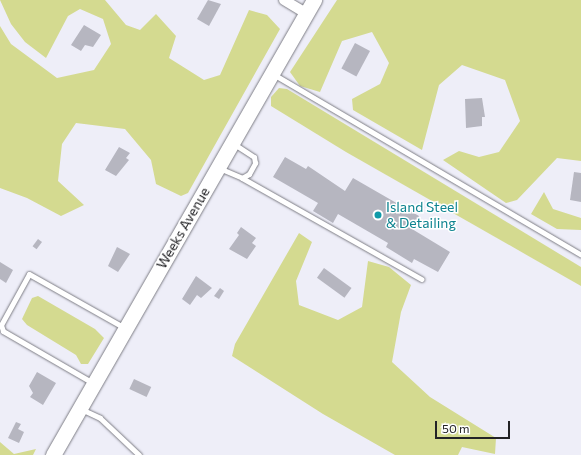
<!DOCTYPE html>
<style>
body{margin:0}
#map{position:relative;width:581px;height:455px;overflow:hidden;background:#eeeef8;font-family:Commissioner,sans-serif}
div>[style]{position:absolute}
.green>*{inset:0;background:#d4da90}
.building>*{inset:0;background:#b6b6c0;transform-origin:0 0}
.roads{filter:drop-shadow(0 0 1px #7d7d85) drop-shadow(0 0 1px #7d7d85)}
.lane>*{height:5px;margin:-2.5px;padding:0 2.5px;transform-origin:2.5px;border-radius:2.5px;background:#fff}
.street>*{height:10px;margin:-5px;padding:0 5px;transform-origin:5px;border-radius:5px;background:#fff}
.secondary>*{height:15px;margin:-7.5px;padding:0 7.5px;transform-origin:7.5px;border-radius:7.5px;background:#fff}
.dots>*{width:11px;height:11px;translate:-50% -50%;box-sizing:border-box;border:2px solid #fff;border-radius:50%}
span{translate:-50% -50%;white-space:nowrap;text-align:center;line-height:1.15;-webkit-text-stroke:3px #fff;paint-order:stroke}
.culture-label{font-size:14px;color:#0d838f}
.left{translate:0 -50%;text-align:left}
.street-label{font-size:14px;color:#232326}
.scale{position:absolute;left:435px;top:421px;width:75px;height:18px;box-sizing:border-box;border:2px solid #232326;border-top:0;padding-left:5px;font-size:12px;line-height:14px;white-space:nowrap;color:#232326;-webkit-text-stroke:3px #fff;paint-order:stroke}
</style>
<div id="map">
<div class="green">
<div style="clip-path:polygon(0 0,105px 0,126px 25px,140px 30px,156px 14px,176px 36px,169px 58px,204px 80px,220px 75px,249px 10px,267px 15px,280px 29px,188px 193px,181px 196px,156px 184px,151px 160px,125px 129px,76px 123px,62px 144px,58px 181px,84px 205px,61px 216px,27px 198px,0 188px,0 26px,11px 44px,57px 78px,94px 70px,111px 44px,103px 19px,80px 9px,68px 16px,46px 58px,25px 42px,11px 24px)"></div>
<div style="clip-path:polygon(337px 0,581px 0,581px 161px,557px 158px,517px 200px,506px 203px,443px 160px,459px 151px,479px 157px,499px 152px,520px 121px,505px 80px,462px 65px,439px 85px,422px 150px,353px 110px,352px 99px,380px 84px,389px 63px,372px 32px,342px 41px,320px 92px,300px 86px,290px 72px)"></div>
<div style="clip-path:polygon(279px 88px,287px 89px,581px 267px,581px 286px,346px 152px,271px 106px,271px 97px)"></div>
<div style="clip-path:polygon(544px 192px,553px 209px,581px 218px,581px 230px,557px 229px,531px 214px)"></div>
<div style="clip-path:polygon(299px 233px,312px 242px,296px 281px,299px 305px,338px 320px,362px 307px,368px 261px,389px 267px,411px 285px,401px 312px,392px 362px,430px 397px,496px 438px,495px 454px,462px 447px,458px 455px,395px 455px,323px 414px,232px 356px,235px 344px)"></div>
<div style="clip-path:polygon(38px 296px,95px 329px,104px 338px,88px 364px,81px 364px,76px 355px,27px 325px,22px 319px,32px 298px)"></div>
<div style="clip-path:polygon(0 442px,14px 454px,36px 449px,33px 455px,0 455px)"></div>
</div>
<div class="building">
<div style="clip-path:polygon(208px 0,221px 4px,209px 26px,197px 19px)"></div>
<div style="clip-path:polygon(84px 25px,101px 35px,93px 47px,85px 45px,81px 51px,71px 45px)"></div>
<div style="left:355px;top:43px;width:17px;height:29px;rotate:28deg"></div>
<div style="clip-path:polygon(482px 98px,485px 117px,482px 117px,482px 126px,466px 128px,465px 99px)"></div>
<div style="clip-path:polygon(119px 147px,130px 153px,126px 158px,129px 160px,116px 176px,105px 170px)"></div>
<div style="clip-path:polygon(285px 157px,306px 169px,308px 166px,345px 191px,353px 178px,419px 216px,412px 229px,450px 252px,438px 272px,414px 259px,412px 263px,386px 247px,388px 243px,338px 214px,333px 223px,313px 211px,318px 203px,273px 177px)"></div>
<div style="clip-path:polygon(574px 172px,581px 173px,581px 202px,570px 200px)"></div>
<div style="clip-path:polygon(241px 227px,256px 238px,252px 243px,256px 246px,247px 259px,229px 249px,239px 235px,237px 233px)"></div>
<div style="left:38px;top:239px;width:5px;height:9px;rotate:37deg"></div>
<div style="clip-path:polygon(117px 247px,130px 254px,118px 272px,108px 266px)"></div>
<div style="clip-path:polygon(0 262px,13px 270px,6px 283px,0 279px)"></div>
<div style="left:324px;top:268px;width:34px;height:12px;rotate:36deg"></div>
<div style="clip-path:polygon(196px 276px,212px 288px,201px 298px,197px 295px,190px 305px,182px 299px)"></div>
<div style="clip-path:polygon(220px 288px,224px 291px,219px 299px,214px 296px)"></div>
<div style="clip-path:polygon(37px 372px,56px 383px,43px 405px,30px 397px,33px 393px,29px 386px)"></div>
<div style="left:134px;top:379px;width:19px;height:11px;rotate:25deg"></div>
<div style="clip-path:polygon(16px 422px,21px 424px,18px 429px,24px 432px,19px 443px,8px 438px)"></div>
</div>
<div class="roads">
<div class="lane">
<div style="left:273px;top:74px;width:357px;rotate:30.4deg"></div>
<div style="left:219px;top:168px;width:25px;rotate:23deg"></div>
<div style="left:242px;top:178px;width:8px;rotate:-30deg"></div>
<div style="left:249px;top:174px;width:13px;rotate:-61deg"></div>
<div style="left:255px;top:163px;width:6px;rotate:-99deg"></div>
<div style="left:254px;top:157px;width:24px;rotate:-147deg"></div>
<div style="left:242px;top:178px;width:206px;rotate:29.4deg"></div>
<div style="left:93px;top:383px;width:104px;rotate:-150deg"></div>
<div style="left:3px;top:331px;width:6px;rotate:-108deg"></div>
<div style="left:1px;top:325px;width:58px;rotate:-61.2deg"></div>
<div style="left:29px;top:274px;width:110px;rotate:29.4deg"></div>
<div style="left:81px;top:409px;width:21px;rotate:25deg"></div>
<div style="left:100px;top:418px;width:54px;rotate:43.5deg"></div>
</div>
<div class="street">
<div style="left:284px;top:0;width:26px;rotate:31deg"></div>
</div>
<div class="secondary">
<div style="left:53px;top:455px;width:525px;rotate:-60.16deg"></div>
</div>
</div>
<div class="dots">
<div style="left:378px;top:215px;background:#0f9aa8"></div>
</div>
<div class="culture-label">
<span class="left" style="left:386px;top:215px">Island Steel<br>&amp; Detailing</span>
</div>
<div class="street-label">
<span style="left:183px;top:228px;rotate:-60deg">Weeks Avenue</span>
</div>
<div class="scale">50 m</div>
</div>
